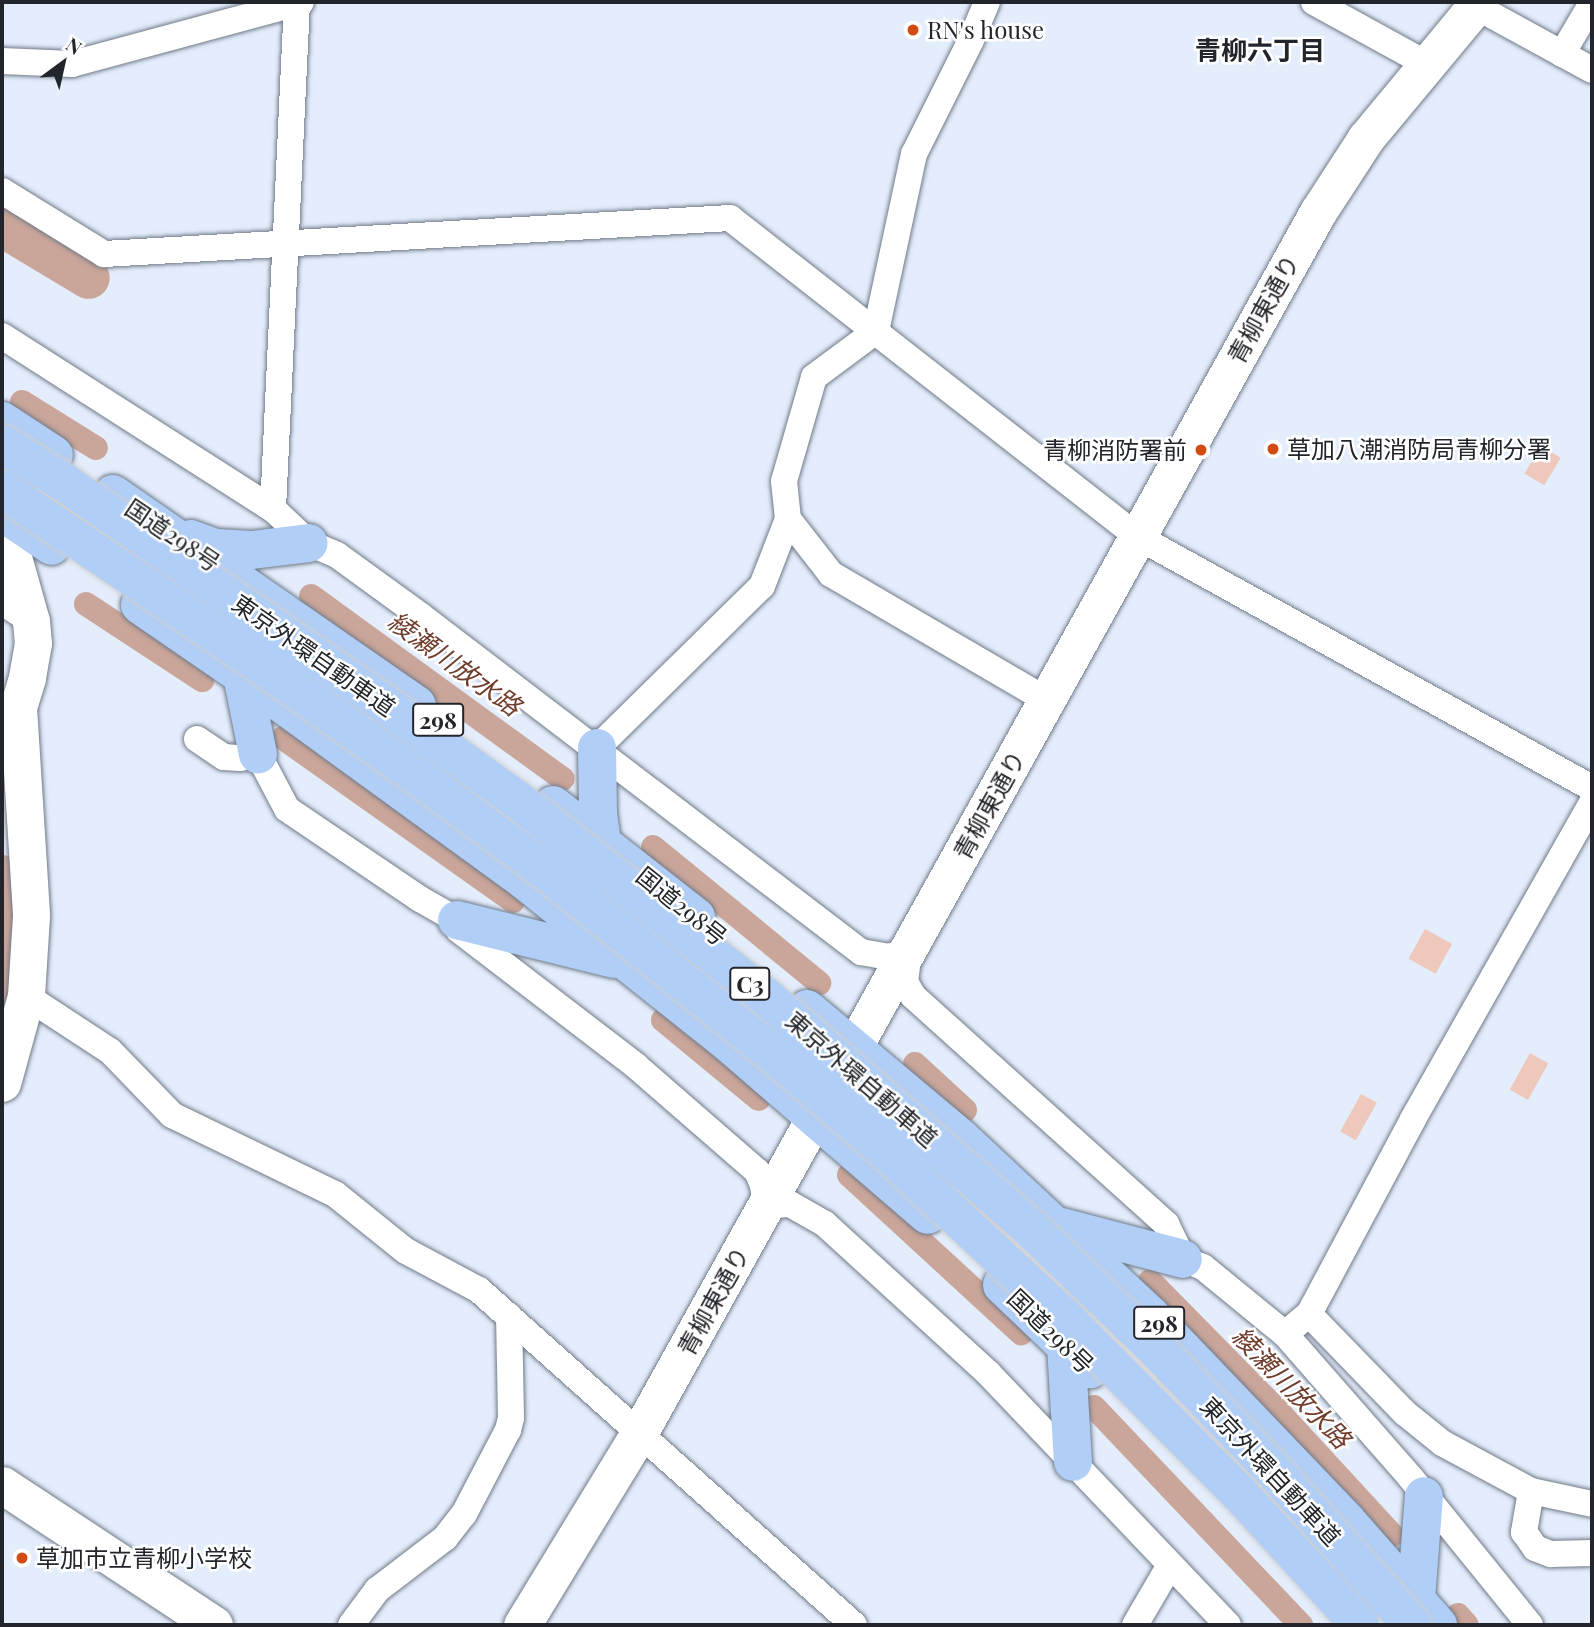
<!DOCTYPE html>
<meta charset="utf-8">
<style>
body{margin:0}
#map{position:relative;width:1594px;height:1627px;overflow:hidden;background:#e3edfc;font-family:"Playfair Display","Noto Sans JP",serif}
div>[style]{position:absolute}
.green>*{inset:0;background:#eec8bb;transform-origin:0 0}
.canal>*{height:24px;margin:-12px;padding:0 12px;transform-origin:12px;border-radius:12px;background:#caa599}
.river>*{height:42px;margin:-21px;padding:0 21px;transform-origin:21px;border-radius:21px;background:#caa599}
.roads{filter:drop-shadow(0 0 2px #717a87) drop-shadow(0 0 2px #717a87)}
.street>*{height:26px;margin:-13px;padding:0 13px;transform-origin:13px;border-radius:13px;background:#fff}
.secondary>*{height:37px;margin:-18.5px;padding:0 18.5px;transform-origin:18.5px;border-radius:18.5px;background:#fff}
.highway>*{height:38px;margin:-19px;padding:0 19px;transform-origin:19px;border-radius:19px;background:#b1cef7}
.bridges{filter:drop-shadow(0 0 2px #cecfd0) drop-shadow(0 0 2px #cecfd0)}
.highway-bridge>*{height:38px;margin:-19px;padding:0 19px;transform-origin:19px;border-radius:19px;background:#b1cef7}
.dots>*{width:19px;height:19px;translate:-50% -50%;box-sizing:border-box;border:4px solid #fff;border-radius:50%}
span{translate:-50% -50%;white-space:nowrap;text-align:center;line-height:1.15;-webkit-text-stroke:5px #fff;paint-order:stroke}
.shield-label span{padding:2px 5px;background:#fff;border:2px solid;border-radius:5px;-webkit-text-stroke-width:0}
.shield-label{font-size:23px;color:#22252b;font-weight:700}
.poi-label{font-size:24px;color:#22252b}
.left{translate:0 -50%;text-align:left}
.right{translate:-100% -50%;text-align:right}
.street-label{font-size:24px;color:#22252b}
.neighbourhood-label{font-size:26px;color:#22252b;font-weight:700}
.water-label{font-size:26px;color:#703d2c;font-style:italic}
.frame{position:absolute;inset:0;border:4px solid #22252b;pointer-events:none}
.north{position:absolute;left:28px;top:28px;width:70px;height:70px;-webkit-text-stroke:5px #fff;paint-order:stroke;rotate:33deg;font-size:19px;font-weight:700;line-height:28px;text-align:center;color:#22252b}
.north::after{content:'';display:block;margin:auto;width:24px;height:32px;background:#22252b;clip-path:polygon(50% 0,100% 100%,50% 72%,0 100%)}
</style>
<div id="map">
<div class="green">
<div style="left:1541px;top:446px;width:23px;height:32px;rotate:31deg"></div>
<div style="left:1425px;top:929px;width:31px;height:34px;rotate:29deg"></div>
<div style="left:1530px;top:1053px;width:21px;height:42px;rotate:29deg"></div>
<div style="left:1361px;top:1094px;width:18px;height:43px;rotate:29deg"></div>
</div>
<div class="canal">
<div style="left:22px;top:402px;width:87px;rotate:31.9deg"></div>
<div style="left:311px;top:596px;width:311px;rotate:36deg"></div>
<div style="left:86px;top:604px;width:139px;rotate:33.2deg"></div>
<div style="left:283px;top:738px;width:282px;rotate:35.3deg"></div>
<div style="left:653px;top:847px;width:215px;rotate:39.3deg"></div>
<div style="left:663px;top:1020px;width:124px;rotate:39.5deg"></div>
<div style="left:915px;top:1064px;width:68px;rotate:42.6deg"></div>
<div style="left:849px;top:1175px;width:234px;rotate:42.6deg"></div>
<div style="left:1150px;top:1281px;width:185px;rotate:45.4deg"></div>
<div style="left:1280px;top:1413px;width:166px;rotate:47.4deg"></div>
<div style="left:1094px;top:1407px;width:301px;rotate:46.5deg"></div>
<div style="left:1458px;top:1615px;width:13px;rotate:48deg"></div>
</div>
<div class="river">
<div style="left:2px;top:226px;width:101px;rotate:30.9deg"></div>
<div style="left:2px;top:876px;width:80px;rotate:84.3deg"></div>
<div style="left:10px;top:956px;width:29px;rotate:106deg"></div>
</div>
<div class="roads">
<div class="street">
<div style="left:1314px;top:2px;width:129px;rotate:28.8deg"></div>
<div style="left:1475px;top:6px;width:133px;rotate:28.7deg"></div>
<div style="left:1562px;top:54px;width:59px;rotate:-59.5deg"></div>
<div style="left:2px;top:61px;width:70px;rotate:2.5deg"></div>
<div style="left:72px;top:64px;width:237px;rotate:-15.1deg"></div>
<div style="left:2px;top:191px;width:120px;rotate:31.7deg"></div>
<div style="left:104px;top:254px;width:627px;rotate:-3.29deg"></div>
<div style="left:730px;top:218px;width:518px;rotate:38.02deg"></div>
<div style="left:1138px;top:537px;width:519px;rotate:28.94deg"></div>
<div style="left:2px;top:336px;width:322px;rotate:32.6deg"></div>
<div style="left:273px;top:509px;width:50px;rotate:43.4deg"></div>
<div style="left:309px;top:543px;width:30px;rotate:23deg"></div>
<div style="left:337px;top:555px;width:104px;rotate:36deg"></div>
<div style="left:421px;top:616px;width:554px;rotate:37.37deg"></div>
<div style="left:861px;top:952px;width:28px;rotate:10deg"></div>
<div style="left:889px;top:957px;width:21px;rotate:-19deg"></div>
<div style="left:909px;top:950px;width:32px;rotate:97deg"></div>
<div style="left:905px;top:982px;width:16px;rotate:60deg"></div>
<div style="left:913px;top:996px;width:341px;rotate:42deg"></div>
<div style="left:1166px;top:1224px;width:39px;rotate:64deg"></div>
<div style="left:1183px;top:1259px;width:22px;rotate:22deg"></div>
<div style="left:1203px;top:1267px;width:106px;rotate:39.3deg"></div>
<div style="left:1285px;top:1334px;width:191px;rotate:48.8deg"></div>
<div style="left:1411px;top:1478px;width:189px;rotate:51deg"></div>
<div style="left:273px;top:509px;width:508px;rotate:-87.29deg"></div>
<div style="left:788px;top:519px;width:70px;rotate:52deg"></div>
<div style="left:831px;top:574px;width:250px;rotate:30.3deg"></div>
<div style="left:2px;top:602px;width:35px;rotate:33deg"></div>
<div style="left:197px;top:739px;width:32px;rotate:34deg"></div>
<div style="left:224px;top:757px;width:16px;rotate:4deg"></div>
<div style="left:240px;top:758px;width:18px;rotate:-13deg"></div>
<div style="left:258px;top:754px;width:62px;rotate:62.2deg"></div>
<div style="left:287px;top:809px;width:161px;rotate:34.1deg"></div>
<div style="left:420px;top:899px;width:43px;rotate:29.6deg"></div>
<div style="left:457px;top:920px;width:10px;rotate:79deg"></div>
<div style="left:459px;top:930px;width:223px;rotate:37.5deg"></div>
<div style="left:636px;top:1066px;width:160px;rotate:41deg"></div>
<div style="left:757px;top:1171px;width:15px;rotate:67deg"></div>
<div style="left:763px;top:1185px;width:21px;rotate:82deg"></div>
<div style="left:766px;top:1206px;width:24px;rotate:-5deg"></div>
<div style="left:790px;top:1204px;width:40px;rotate:29.7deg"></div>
<div style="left:825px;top:1224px;width:221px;rotate:42.4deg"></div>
<div style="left:988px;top:1373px;width:348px;rotate:46.4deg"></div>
<div style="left:597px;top:748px;width:231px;rotate:-44.5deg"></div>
<div style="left:762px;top:586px;width:72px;rotate:-68.8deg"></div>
<div style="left:788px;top:519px;width:38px;rotate:-96deg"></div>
<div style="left:784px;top:481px;width:108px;rotate:-73.9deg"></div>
<div style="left:814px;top:377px;width:77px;rotate:-36.6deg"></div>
<div style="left:876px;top:331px;width:181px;rotate:-77.9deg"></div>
<div style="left:914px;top:154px;width:127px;rotate:-63.4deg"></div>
<div style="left:971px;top:40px;width:41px;rotate:-67.2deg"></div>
<div style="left:26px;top:996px;width:100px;rotate:33.2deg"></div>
<div style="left:110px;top:1051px;width:89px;rotate:45.9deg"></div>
<div style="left:172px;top:1115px;width:181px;rotate:25.9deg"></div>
<div style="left:335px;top:1194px;width:91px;rotate:38.8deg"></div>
<div style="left:406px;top:1251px;width:83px;rotate:28.1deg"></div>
<div style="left:479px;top:1290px;width:503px;rotate:41.78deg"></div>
<div style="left:1309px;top:1314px;width:138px;rotate:45.9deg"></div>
<div style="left:1405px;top:1413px;width:48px;rotate:39deg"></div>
<div style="left:1442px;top:1443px;width:101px;rotate:28.3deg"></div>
<div style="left:1531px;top:1491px;width:62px;rotate:12deg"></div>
<div style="left:1285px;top:1334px;width:31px;rotate:-40deg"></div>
<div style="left:1309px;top:1314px;width:221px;rotate:-61.9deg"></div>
<div style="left:1413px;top:1119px;width:364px;rotate:-60.5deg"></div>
<div style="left:1531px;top:1491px;width:42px;rotate:99.7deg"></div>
<div style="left:1524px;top:1532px;width:19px;rotate:55deg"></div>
<div style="left:1535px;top:1548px;width:17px;rotate:21deg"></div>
<div style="left:1551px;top:1554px;width:41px;rotate:-1.4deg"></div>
<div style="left:351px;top:1625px;width:44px;rotate:-53.4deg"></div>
<div style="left:377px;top:1590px;width:86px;rotate:-37.4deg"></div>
<div style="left:445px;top:1538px;width:31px;rotate:-52deg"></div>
<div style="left:464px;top:1514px;width:95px;rotate:-62.4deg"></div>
<div style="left:508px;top:1430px;width:12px;rotate:-76deg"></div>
<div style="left:511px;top:1418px;width:102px;rotate:-91.1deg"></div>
<div style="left:1135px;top:1625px;width:69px;rotate:-59.7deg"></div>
</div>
<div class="secondary">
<div style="left:2px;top:518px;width:107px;rotate:74.3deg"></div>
<div style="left:31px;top:621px;width:22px;rotate:85deg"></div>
<div style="left:33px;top:643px;width:36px;rotate:100deg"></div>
<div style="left:27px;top:678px;width:30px;rotate:107deg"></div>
<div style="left:18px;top:707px;width:209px;rotate:86.4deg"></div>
<div style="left:31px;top:916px;width:80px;rotate:93.6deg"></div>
<div style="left:26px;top:996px;width:90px;rotate:105.4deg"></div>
<div style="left:2px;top:1485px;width:254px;rotate:33.4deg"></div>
<div style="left:522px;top:1625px;width:223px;rotate:-58.6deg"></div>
<div style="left:638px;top:1435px;width:1399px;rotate:-60.93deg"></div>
<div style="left:1318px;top:212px;width:88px;rotate:-57deg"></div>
<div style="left:1366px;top:138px;width:177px;rotate:-50.3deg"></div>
</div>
<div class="highway">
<div style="left:2px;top:421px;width:62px;rotate:33.2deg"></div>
<div style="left:113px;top:494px;width:370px;rotate:34.8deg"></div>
<div style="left:2px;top:512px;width:60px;rotate:34.2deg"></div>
<div style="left:191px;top:539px;width:27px;rotate:20deg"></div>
<div style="left:216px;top:548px;width:36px;rotate:3deg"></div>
<div style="left:252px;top:550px;width:57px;rotate:-7deg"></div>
<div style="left:140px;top:605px;width:124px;rotate:34.5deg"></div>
<div style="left:242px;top:675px;width:337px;rotate:36deg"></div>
<div style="left:515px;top:873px;width:267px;rotate:38.5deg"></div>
<div style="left:724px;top:1039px;width:269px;rotate:40.8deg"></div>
<div style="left:242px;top:675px;width:81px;rotate:78.6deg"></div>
<div style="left:597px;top:748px;width:66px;rotate:89.1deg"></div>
<div style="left:598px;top:814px;width:28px;rotate:82deg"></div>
<div style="left:553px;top:805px;width:182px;rotate:38.1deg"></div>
<div style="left:457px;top:920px;width:163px;rotate:13.9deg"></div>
<div style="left:807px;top:1009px;width:202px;rotate:40deg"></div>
<div style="left:962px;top:1139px;width:259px;rotate:43.1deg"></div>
<div style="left:1151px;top:1316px;width:282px;rotate:46.3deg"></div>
<div style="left:1346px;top:1520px;width:140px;rotate:48.8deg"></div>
<div style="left:1062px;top:1227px;width:125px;rotate:14.8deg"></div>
<div style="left:1002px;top:1285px;width:122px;rotate:43.7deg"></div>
<div style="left:1066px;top:1345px;width:117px;rotate:86.6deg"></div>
<div style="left:1416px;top:1599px;width:103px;rotate:-85.6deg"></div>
</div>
</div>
<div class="bridges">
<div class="highway-bridge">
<div style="left:2px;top:444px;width:74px;rotate:31.8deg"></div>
<div style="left:65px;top:483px;width:397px;rotate:34.7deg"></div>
<div style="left:391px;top:709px;width:154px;rotate:35.8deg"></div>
<div style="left:516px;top:799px;width:319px;rotate:38.4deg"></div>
<div style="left:766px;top:997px;width:356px;rotate:41.2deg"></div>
<div style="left:1034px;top:1232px;width:165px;rotate:43.8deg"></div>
<div style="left:1153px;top:1346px;width:168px;rotate:46deg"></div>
<div style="left:1270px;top:1467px;width:212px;rotate:48.1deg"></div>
<div style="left:2px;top:489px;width:298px;rotate:34.1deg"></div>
<div style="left:249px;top:656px;width:192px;rotate:35.3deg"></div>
<div style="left:406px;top:767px;width:174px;rotate:36.6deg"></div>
<div style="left:546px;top:871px;width:287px;rotate:38.8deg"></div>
<div style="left:770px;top:1051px;width:134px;rotate:40.5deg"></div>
<div style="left:872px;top:1138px;width:260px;rotate:43deg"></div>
<div style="left:1062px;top:1315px;width:250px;rotate:45.2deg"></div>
<div style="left:1238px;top:1492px;width:180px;rotate:47.5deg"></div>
</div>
</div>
<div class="dots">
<div style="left:913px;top:30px;background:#d14b12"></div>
<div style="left:1273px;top:449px;background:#d14b12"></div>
<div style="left:1201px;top:450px;background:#d14b12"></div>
<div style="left:22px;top:1558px;background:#d14b12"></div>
</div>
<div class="shield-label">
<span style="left:438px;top:720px">298</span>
<span style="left:750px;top:984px">C3</span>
<span style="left:1159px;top:1323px">298</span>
</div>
<div class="poi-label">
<span class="left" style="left:927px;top:30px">RN's house</span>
<span class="left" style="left:1287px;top:449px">草加八潮消防局青柳分署</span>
<span class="right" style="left:1187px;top:450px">青柳消防署前</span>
<span class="left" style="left:36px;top:1558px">草加市立青柳小学校</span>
</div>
<div class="street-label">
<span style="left:1263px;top:309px;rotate:-61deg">青柳東通り</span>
<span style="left:173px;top:535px;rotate:34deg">国道298号</span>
<span style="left:314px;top:655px;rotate:35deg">東京外環自動車道</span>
<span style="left:989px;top:805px;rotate:-61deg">青柳東通り</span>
<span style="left:682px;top:906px;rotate:39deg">国道298号</span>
<span style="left:862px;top:1079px;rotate:41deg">東京外環自動車道</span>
<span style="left:713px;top:1301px;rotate:-61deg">青柳東通り</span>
<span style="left:1051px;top:1331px;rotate:44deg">国道298号</span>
<span style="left:1271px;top:1471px;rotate:47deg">東京外環自動車道</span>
</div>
<div class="neighbourhood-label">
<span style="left:1260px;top:50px">青柳六丁目</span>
</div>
<div class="water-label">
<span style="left:455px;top:663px;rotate:36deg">綾瀬川放水路</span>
<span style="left:1292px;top:1387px;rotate:46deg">綾瀬川放水路</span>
</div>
<div class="frame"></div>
<div class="north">N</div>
</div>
